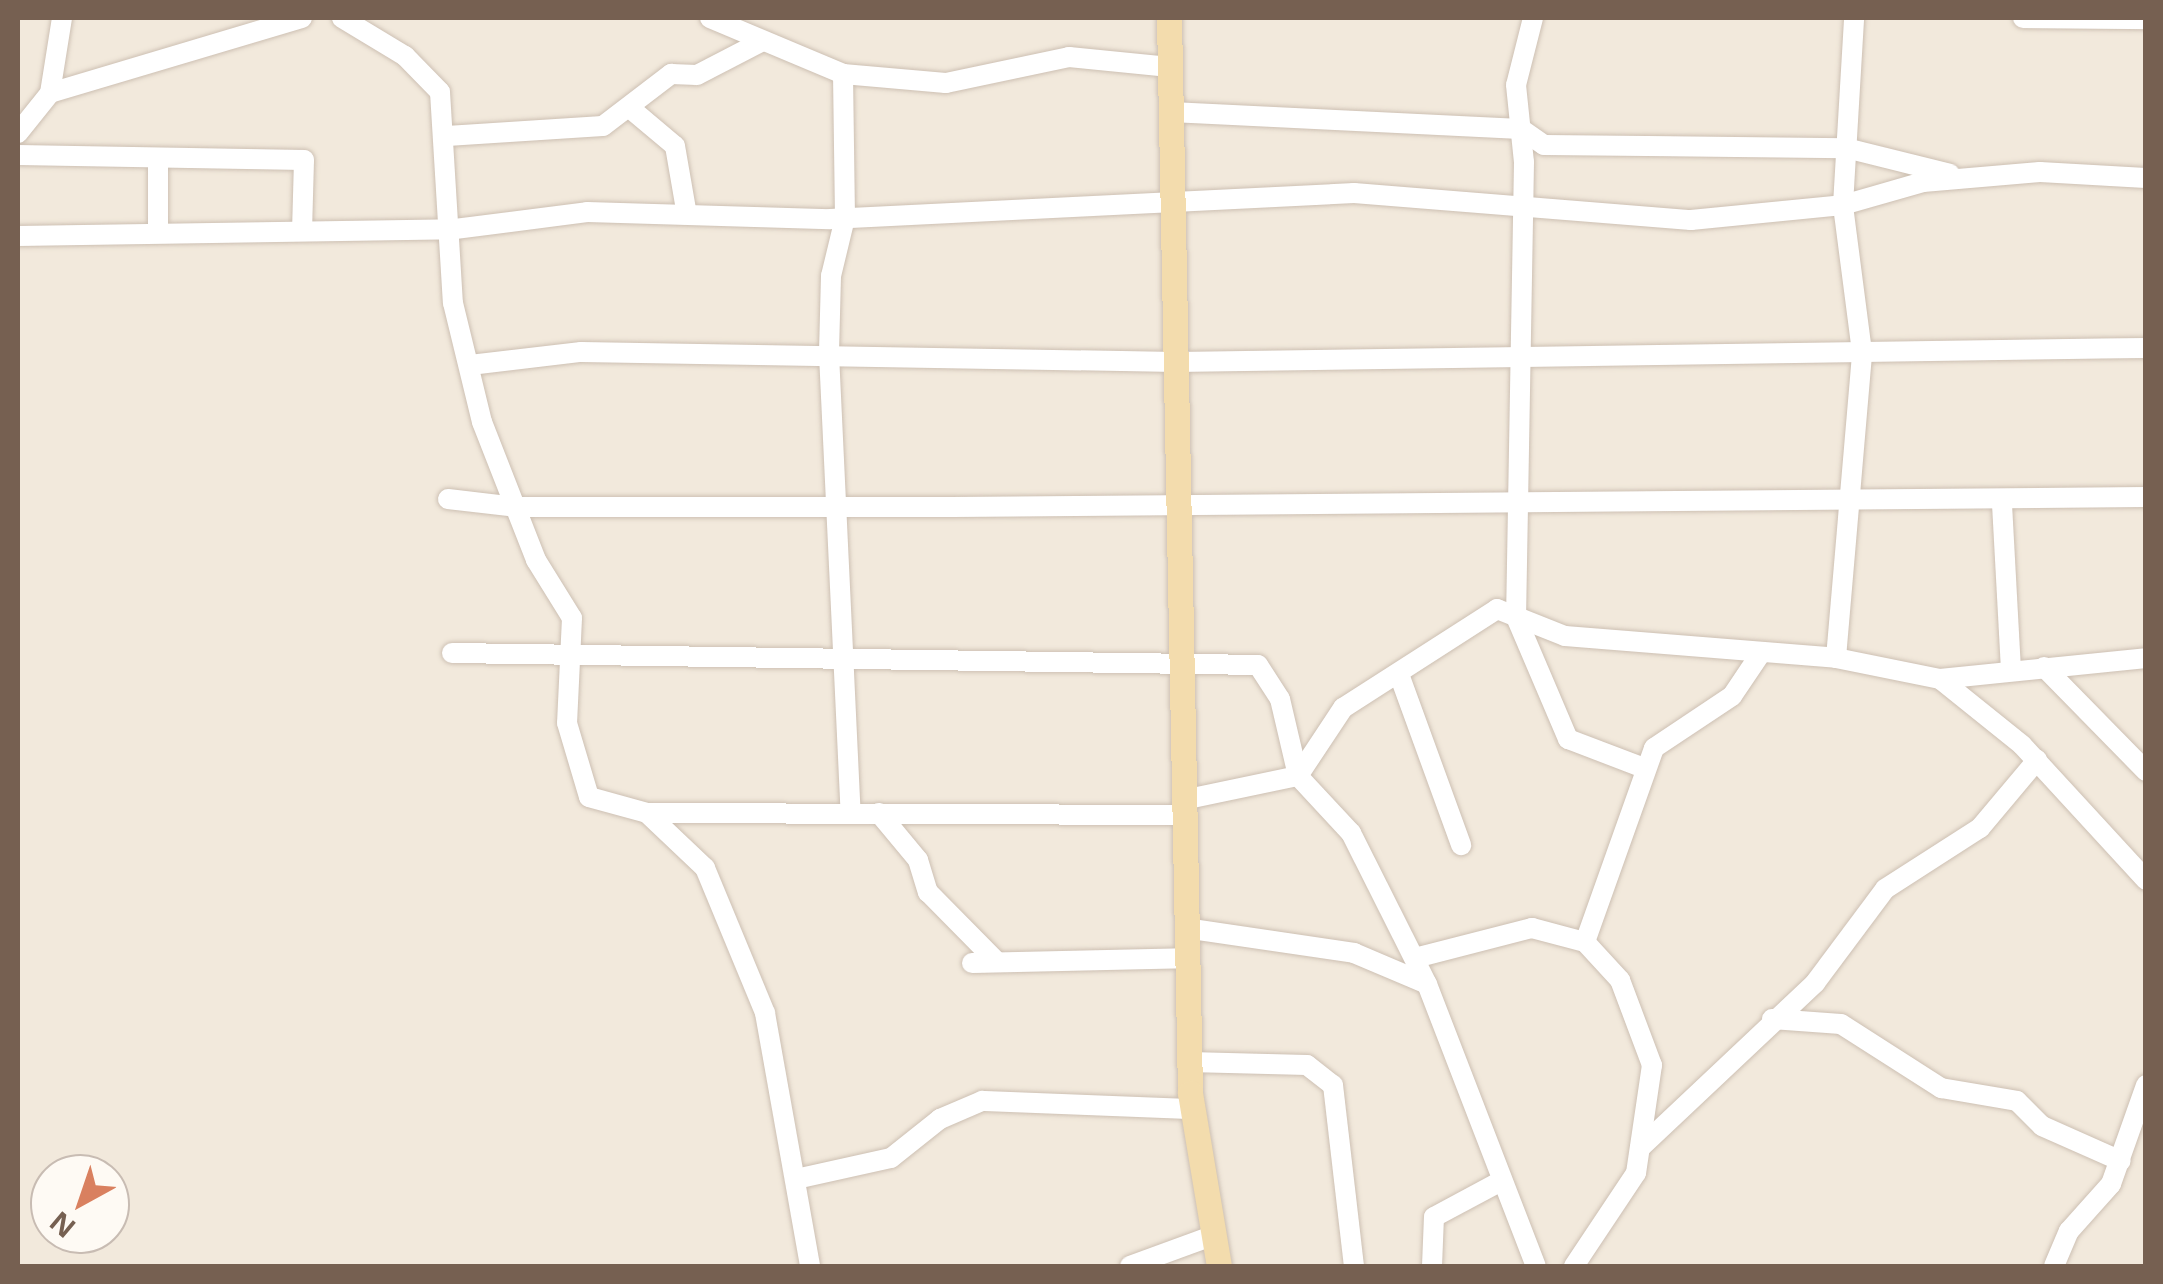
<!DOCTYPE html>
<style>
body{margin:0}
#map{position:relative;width:2163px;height:1284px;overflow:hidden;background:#fbf7ed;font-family:"Open Sans",sans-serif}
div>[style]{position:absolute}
.residential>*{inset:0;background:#f2e9dc}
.roads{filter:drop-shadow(0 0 2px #cdc0b3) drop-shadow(0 0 2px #cdc0b3)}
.minor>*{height:20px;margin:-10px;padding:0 10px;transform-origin:10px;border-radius:10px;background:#fff}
.major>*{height:25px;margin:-12.5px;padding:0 12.5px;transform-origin:12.5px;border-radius:12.5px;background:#f3dcad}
span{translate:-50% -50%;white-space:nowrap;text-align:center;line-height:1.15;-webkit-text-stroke:8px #fefaf4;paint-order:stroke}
.frame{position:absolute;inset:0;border:20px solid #766051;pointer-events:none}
.north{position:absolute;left:30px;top:1154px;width:100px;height:100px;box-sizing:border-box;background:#fefaf4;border:2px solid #c8bcb3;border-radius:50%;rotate:220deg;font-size:28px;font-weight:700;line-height:40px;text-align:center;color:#766051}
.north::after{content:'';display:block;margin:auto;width:35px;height:45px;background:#d9805f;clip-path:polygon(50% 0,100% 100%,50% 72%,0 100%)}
</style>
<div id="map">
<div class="residential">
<div style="clip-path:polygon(evenodd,18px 18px,2145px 18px,2145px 1266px,18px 1266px,18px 18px,50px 1174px,110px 1174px,110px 1234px,50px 1234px,50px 1174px)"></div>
</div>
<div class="roads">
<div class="minor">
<div style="left:342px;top:18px;width:74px;rotate:31.1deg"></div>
<div style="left:405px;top:56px;width:50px;rotate:45.8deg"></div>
<div style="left:440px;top:92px;width:211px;rotate:86.5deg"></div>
<div style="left:453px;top:303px;width:122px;rotate:76.3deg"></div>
<div style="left:482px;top:422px;width:148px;rotate:68.6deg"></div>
<div style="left:536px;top:560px;width:68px;rotate:58.2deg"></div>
<div style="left:572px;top:618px;width:105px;rotate:92.7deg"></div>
<div style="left:567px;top:723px;width:77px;rotate:73.4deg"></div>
<div style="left:589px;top:797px;width:60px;rotate:15.4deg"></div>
<div style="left:647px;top:813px;width:80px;rotate:43.5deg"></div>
<div style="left:705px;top:868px;width:157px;rotate:67.5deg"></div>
<div style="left:765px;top:1013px;width:257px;rotate:79.9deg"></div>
<div style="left:710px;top:18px;width:144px;rotate:22.8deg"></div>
<div style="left:843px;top:74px;width:103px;rotate:5deg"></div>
<div style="left:946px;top:83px;width:126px;rotate:-11.9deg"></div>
<div style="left:1069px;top:57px;width:101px;rotate:5.7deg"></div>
<div style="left:1533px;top:18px;width:69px;rotate:104.2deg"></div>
<div style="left:1516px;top:85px;width:77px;rotate:84.1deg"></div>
<div style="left:1524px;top:162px;width:455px;rotate:91deg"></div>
<div style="left:1516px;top:617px;width:133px;rotate:66.9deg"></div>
<div style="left:1568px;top:739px;width:81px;rotate:20.9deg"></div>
<div style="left:2023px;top:18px;width:123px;rotate:0.5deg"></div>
<div style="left:843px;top:74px;width:144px;rotate:89.2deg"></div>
<div style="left:845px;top:218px;width:60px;rotate:103.6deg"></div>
<div style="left:831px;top:276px;width:78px;rotate:91.5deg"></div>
<div style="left:829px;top:354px;width:460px;rotate:87.3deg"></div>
<div style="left:50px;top:93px;width:76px;rotate:-80.9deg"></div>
<div style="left:631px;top:109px;width:57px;rotate:40.1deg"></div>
<div style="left:675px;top:146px;width:65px;rotate:80.2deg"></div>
<div style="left:1171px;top:112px;width:350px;rotate:2.8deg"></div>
<div style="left:1521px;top:129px;width:28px;rotate:35deg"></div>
<div style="left:1544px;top:145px;width:302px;rotate:0.6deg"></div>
<div style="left:1846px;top:148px;width:107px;rotate:14deg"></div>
<div style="left:18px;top:133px;width:51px;rotate:-51.3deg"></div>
<div style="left:50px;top:93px;width:263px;rotate:-16.6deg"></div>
<div style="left:447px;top:136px;width:156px;rotate:-3.7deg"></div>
<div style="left:603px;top:126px;width:86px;rotate:-37.4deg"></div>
<div style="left:671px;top:74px;width:26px;rotate:2deg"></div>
<div style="left:697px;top:75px;width:74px;rotate:-27.3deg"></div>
<div style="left:18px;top:155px;width:286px;rotate:1deg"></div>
<div style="left:304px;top:160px;width:70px;rotate:91.6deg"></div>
<div style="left:158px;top:158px;width:73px;rotate:90deg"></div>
<div style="left:18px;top:236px;width:437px;rotate:-0.9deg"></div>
<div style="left:455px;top:229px;width:133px;rotate:-7.3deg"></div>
<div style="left:587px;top:212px;width:243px;rotate:1.7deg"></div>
<div style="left:830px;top:219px;width:525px;rotate:-2.84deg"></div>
<div style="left:1354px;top:193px;width:338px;rotate:4.6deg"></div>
<div style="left:1691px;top:220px;width:153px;rotate:-5.6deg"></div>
<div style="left:1843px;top:205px;width:83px;rotate:-16deg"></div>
<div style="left:1923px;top:182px;width:117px;rotate:-4.9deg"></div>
<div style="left:2040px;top:172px;width:106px;rotate:3.2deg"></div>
<div style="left:470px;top:365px;width:112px;rotate:-6.7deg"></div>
<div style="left:581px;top:352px;width:595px;rotate:0.96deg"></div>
<div style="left:1176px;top:362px;width:970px;rotate:-0.83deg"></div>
<div style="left:448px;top:499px;width:68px;rotate:6.7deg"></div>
<div style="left:516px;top:507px;width:436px"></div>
<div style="left:952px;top:507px;width:1194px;rotate:-0.48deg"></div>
<div style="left:2002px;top:504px;width:167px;rotate:86.9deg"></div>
<div style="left:452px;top:653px;width:806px;rotate:0.85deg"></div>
<div style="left:1258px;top:665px;width:40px;rotate:57.1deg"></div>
<div style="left:1280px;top:699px;width:79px;rotate:76.8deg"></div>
<div style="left:1298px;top:776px;width:78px;rotate:47.1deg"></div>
<div style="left:1351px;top:833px;width:169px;rotate:63.3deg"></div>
<div style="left:1836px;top:658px;width:307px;rotate:-85.1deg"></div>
<div style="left:1862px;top:352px;width:148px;rotate:-97.4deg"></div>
<div style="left:1843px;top:205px;width:187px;rotate:-86.6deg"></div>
<div style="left:2044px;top:667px;width:146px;rotate:45.6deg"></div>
<div style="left:1400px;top:677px;width:179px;rotate:70deg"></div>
<div style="left:1940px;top:679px;width:105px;rotate:38.8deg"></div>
<div style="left:2022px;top:745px;width:183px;rotate:47.4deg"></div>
<div style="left:1183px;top:800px;width:117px;rotate:-11.8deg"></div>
<div style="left:1298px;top:776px;width:82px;rotate:-56.5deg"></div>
<div style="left:1343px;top:708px;width:183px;rotate:-32.7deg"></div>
<div style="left:1497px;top:609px;width:73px;rotate:21.7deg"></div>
<div style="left:1565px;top:636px;width:272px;rotate:4.6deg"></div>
<div style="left:1836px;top:658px;width:106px;rotate:11.4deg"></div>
<div style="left:1940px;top:679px;width:207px;rotate:-5.8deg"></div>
<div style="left:647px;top:813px;width:537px;rotate:0.21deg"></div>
<div style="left:879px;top:813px;width:61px;rotate:50.3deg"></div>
<div style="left:918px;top:860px;width:34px;rotate:73deg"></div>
<div style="left:928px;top:892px;width:98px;rotate:45.4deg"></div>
<div style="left:1185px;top:928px;width:171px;rotate:8.4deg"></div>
<div style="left:1354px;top:953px;width:79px;rotate:23deg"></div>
<div style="left:1427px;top:984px;width:302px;rotate:68.9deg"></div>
<div style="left:1585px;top:942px;width:206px;rotate:-70.4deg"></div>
<div style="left:1654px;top:748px;width:94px;rotate:-33.7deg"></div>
<div style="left:1732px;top:696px;width:48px;rotate:-56deg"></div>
<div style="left:1415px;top:958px;width:121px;rotate:-14.4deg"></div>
<div style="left:1532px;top:928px;width:55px;rotate:14.8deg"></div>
<div style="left:1585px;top:942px;width:52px;rotate:47.4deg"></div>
<div style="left:1620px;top:980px;width:91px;rotate:69.4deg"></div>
<div style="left:1652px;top:1065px;width:109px;rotate:98.4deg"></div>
<div style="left:1636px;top:1173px;width:112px;rotate:123.7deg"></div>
<div style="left:972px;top:963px;width:214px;rotate:-1.3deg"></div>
<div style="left:1772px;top:1019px;width:69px;rotate:4.1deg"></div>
<div style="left:1841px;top:1024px;width:119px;rotate:32.6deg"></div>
<div style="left:1941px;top:1088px;width:77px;rotate:9.7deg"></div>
<div style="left:2017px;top:1101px;width:35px;rotate:45deg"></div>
<div style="left:2042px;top:1126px;width:86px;rotate:23.9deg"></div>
<div style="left:1189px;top:1062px;width:118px;rotate:1.5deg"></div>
<div style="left:1307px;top:1065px;width:33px;rotate:38deg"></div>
<div style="left:1333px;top:1085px;width:182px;rotate:83.4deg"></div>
<div style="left:1640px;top:1148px;width:241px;rotate:-43.3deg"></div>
<div style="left:1815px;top:983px;width:117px;rotate:-53.3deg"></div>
<div style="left:1885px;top:889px;width:113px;rotate:-32.7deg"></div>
<div style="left:1980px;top:828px;width:89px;rotate:-50deg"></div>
<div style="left:796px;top:1179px;width:97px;rotate:-12.5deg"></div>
<div style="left:891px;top:1158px;width:63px;rotate:-38.5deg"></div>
<div style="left:940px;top:1119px;width:46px;rotate:-23.2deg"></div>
<div style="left:982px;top:1101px;width:210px;rotate:2.2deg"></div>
<div style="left:1130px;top:1266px;width:87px;rotate:-20.1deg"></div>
<div style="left:1432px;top:1266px;width:49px;rotate:-87.7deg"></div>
<div style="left:1434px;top:1217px;width:76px;rotate:-28.2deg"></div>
<div style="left:2054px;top:1266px;width:38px;rotate:-67deg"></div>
<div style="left:2069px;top:1231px;width:63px;rotate:-48.2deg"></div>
<div style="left:2111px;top:1184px;width:105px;rotate:-70.5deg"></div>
</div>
<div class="major">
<div style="left:1169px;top:18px;width:1075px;rotate:88.88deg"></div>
<div style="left:1190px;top:1093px;width:175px;rotate:80.5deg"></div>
</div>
</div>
<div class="frame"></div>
<div class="north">N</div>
</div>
